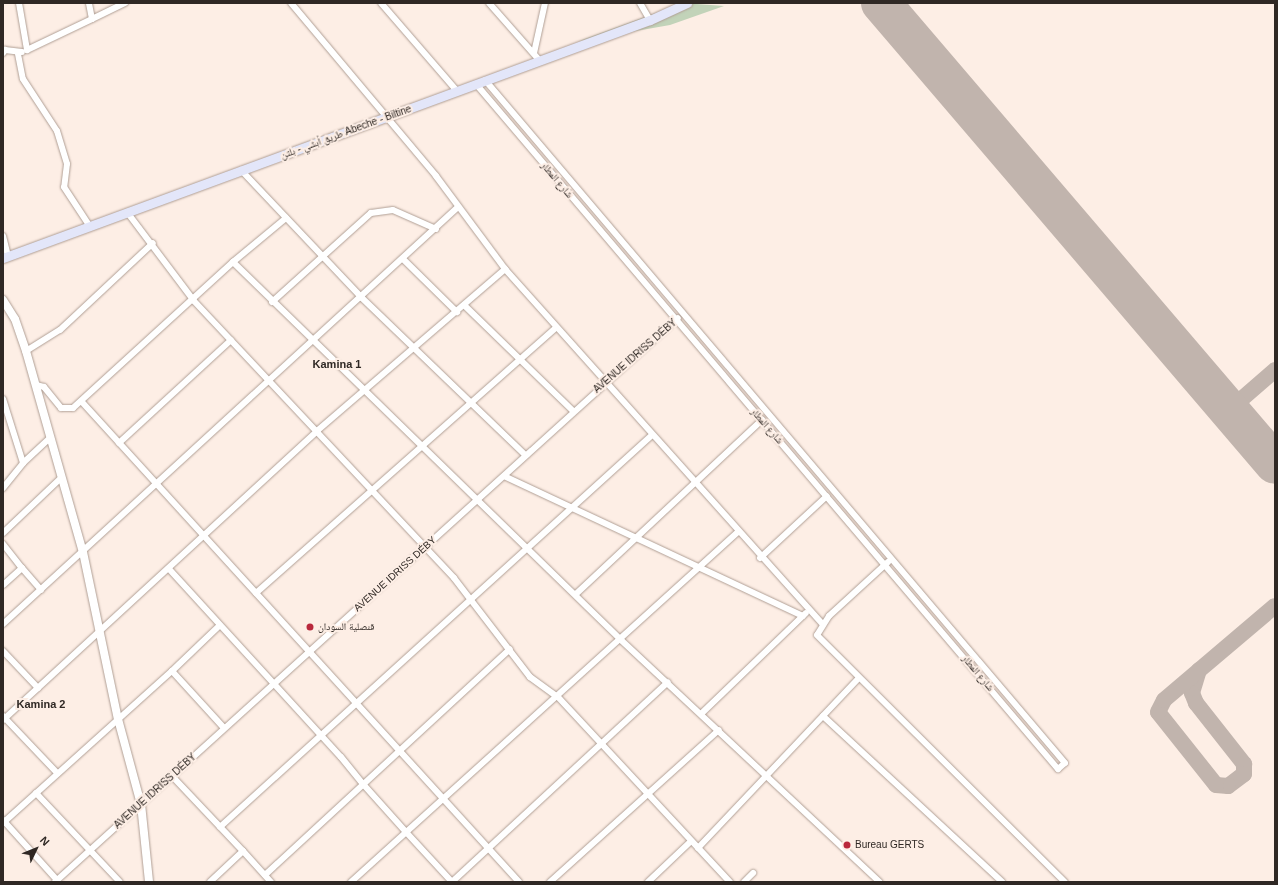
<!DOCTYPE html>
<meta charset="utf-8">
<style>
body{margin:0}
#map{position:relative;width:1278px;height:885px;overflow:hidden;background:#fdeee5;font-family:Arial,"Noto Naskh Arabic",sans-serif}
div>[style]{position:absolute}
.green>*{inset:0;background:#c2d3b9}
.taxiway>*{height:16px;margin:-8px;padding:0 8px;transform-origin:8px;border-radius:8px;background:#c1b4ad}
.runway>*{height:40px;margin:-20px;padding:0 20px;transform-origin:20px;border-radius:20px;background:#c1b4ad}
.roads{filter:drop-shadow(0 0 1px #b09f95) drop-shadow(0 0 1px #b09f95)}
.minor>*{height:6px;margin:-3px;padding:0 3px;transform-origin:3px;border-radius:3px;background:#fff}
.tertiary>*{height:8px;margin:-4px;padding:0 4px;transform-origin:4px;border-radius:4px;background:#fff}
.secondary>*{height:9px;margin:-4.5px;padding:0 4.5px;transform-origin:4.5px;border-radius:4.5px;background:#e3e6f9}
.dots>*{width:11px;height:11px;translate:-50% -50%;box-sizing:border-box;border:2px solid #fdeee5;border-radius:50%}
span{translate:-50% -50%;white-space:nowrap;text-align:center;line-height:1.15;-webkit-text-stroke:4px #fdeee5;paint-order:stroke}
.street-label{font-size:10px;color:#2f2824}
.poi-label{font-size:10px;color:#2f2824}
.left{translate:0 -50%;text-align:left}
.neighbourhood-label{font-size:11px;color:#2f2824;font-weight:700}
.frame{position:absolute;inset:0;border:4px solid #2f2824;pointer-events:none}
.north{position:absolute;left:16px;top:829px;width:40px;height:40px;-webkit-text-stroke:3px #fdeee5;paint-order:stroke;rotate:47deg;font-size:11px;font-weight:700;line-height:16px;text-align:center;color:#2f2824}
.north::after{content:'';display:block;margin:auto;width:14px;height:18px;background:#2f2824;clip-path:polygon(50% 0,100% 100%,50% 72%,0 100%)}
</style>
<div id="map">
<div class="green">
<div style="clip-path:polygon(683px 3px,724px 6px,670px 25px,579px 41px)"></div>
</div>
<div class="taxiway">
<div style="left:1229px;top:410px;width:61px;rotate:-41deg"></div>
<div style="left:1199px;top:670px;width:24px;rotate:107deg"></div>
<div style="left:1192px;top:693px;width:11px;rotate:68deg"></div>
<div style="left:1196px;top:703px;width:78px;rotate:51.8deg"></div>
<div style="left:1244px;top:764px;width:10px;rotate:90deg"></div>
<div style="left:1244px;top:774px;width:20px;rotate:143deg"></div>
<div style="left:1228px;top:786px;width:12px;rotate:-175deg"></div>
<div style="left:1216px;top:785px;width:93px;rotate:-128.5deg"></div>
<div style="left:1158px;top:712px;width:13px;rotate:-63deg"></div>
<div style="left:1164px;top:700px;width:145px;rotate:-40.3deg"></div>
</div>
<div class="runway">
<div style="left:881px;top:3px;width:606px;rotate:49.48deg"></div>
</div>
<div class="roads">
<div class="minor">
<div style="left:19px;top:3px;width:48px;rotate:80.3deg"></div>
<div style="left:27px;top:50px;width:72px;rotate:-25.5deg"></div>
<div style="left:92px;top:19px;width:16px;rotate:-101deg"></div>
<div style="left:291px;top:3px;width:226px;rotate:50deg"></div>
<div style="left:436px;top:176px;width:116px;rotate:53.4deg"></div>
<div style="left:505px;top:269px;width:475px;rotate:48.2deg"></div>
<div style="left:381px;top:3px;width:115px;rotate:49.2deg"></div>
<div style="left:489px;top:3px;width:76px;rotate:48.7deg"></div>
<div style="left:640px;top:3px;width:20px;rotate:60deg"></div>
<div style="left:92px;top:19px;width:37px;rotate:-26deg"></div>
<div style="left:3px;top:53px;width:4px;rotate:-56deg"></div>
<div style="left:5px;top:50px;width:17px;rotate:7deg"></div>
<div style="left:534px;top:53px;width:51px;rotate:-77.6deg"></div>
<div style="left:18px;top:54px;width:25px;rotate:79deg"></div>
<div style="left:23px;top:79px;width:62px;rotate:56.8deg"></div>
<div style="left:57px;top:131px;width:34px;rotate:73deg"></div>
<div style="left:67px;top:164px;width:23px;rotate:97deg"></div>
<div style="left:64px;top:187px;width:45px;rotate:56.7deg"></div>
<div style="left:476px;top:84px;width:899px;rotate:49.65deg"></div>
<div style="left:1058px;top:769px;width:9px;rotate:-41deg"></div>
<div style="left:1065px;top:763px;width:896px;rotate:-130.34deg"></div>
<div style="left:241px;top:170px;width:176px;rotate:46.6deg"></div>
<div style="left:362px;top:298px;width:226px;rotate:43.9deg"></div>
<div style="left:127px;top:212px;width:111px;rotate:53deg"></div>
<div style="left:194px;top:301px;width:380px;rotate:46.8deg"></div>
<div style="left:454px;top:578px;width:125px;rotate:52.5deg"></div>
<div style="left:530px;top:677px;width:34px;rotate:36deg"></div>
<div style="left:558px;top:697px;width:253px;rotate:47.1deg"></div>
<div style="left:3px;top:236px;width:21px;rotate:76deg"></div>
<div style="left:403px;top:259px;width:76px;rotate:44.5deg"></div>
<div style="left:233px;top:262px;width:542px;rotate:44.25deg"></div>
<div style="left:621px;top:640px;width:354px;rotate:43.1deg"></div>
<div style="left:272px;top:302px;width:133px;rotate:-42deg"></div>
<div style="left:371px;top:213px;width:22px;rotate:-8deg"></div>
<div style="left:393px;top:210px;width:47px;rotate:23.8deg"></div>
<div style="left:464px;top:305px;width:152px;rotate:44.2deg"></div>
<div style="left:26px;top:351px;width:40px;rotate:-32deg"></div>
<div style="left:60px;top:330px;width:127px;rotate:-43.1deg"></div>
<div style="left:36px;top:385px;width:8px;rotate:14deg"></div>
<div style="left:44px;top:387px;width:27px;rotate:51deg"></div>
<div style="left:61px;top:408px;width:12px"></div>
<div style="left:73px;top:408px;width:217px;rotate:-42.4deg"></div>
<div style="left:233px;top:262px;width:69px;rotate:-39.7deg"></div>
<div style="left:3px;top:399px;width:67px;rotate:72.6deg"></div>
<div style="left:82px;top:402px;width:649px;rotate:47.68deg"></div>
<div style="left:119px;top:443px;width:152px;rotate:-42.6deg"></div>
<div style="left:504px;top:476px;width:330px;rotate:25.1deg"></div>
<div style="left:3px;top:488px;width:32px;rotate:-51deg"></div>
<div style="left:23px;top:463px;width:38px;rotate:-43deg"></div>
<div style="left:3px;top:533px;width:79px;rotate:-43.5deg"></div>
<div style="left:3px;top:544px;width:31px;rotate:52deg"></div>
<div style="left:22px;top:568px;width:25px;rotate:138deg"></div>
<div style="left:760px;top:558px;width:91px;rotate:-42.8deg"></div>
<div style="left:888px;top:562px;width:80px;rotate:137.5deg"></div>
<div style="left:829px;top:616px;width:22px;rotate:122deg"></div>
<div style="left:817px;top:635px;width:350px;rotate:44.9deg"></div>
<div style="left:22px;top:568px;width:29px;rotate:49deg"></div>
<div style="left:170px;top:570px;width:253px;rotate:47.6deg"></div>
<div style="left:341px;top:757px;width:35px;rotate:51deg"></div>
<div style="left:363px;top:784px;width:64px;rotate:48.1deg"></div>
<div style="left:406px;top:832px;width:68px;rotate:47.4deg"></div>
<div style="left:452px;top:882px;width:294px;rotate:-42.8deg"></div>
<div style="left:256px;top:593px;width:400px;rotate:-41.5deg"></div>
<div style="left:576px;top:594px;width:255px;rotate:-43.1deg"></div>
<div style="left:3px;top:624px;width:616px;rotate:-42.5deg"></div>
<div style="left:3px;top:651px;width:51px;rotate:46.6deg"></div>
<div style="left:172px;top:671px;width:66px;rotate:-43.8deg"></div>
<div style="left:702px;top:713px;width:144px;rotate:-43.9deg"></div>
<div style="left:3px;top:716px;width:79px;rotate:46.5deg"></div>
<div style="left:823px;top:716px;width:244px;rotate:42.8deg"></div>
<div style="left:3px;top:720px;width:428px;rotate:-42.6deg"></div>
<div style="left:318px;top:430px;width:247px;rotate:-40.7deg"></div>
<div style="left:172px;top:776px;width:103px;rotate:46.6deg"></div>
<div style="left:243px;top:851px;width:45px;rotate:136.8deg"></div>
<div style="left:36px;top:793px;width:122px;rotate:46.7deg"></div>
<div style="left:3px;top:820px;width:81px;rotate:48deg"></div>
<div style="left:3px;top:823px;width:227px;rotate:-42deg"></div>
<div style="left:172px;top:671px;width:77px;rotate:47.6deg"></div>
<div style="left:220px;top:827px;width:583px;rotate:-42.22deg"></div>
<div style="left:698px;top:848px;width:233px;rotate:-46.6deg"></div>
<div style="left:243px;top:851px;width:42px;rotate:47.9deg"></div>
<div style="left:265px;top:875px;width:333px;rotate:-42.7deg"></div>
<div style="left:55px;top:882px;width:840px;rotate:-42.15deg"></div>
<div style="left:351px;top:882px;width:522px;rotate:-42.13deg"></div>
<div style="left:550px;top:882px;width:227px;rotate:-42deg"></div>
<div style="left:648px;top:882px;width:59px;rotate:-43.6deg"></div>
<div style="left:744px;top:882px;width:13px;rotate:-45deg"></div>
</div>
<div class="tertiary">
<div style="left:3px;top:300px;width:22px;rotate:58deg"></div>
<div style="left:15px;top:319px;width:34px;rotate:71deg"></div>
<div style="left:26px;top:351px;width:209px;rotate:74.2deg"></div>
<div style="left:83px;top:552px;width:171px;rotate:78.2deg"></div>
<div style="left:118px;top:719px;width:88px;rotate:74.9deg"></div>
<div style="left:141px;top:804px;width:78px;rotate:84.1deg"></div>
</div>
<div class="secondary">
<div style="left:3px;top:258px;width:689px;rotate:-20.2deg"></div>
<div style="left:650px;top:20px;width:41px;rotate:-24.7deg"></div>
</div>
</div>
<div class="dots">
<div style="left:310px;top:627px;background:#b9283c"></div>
<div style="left:847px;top:845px;background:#b9283c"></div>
</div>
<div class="street-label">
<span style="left:346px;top:132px;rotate:-20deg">طريق أبشي - بلتن Abeche - Biltine</span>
<span style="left:557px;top:180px;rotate:50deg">شارع المطار</span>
<span style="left:635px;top:356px;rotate:-41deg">AVENUE IDRISS DÉBY</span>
<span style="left:767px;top:426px;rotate:49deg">شارع المطار</span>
<span style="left:395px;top:574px;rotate:-42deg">AVENUE IDRISS DÉBY</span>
<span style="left:978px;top:673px;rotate:50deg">شارع المطار</span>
<span style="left:155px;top:791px;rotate:-42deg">AVENUE IDRISS DÉBY</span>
</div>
<div class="poi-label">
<span class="left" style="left:318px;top:627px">قنصلية السودان</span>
<span class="left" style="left:855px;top:845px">Bureau GERTS</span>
</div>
<div class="neighbourhood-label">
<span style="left:337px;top:364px">Kamina 1</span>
<span style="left:41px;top:704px">Kamina 2</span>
</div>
<div class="frame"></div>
<div class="north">N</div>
</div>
